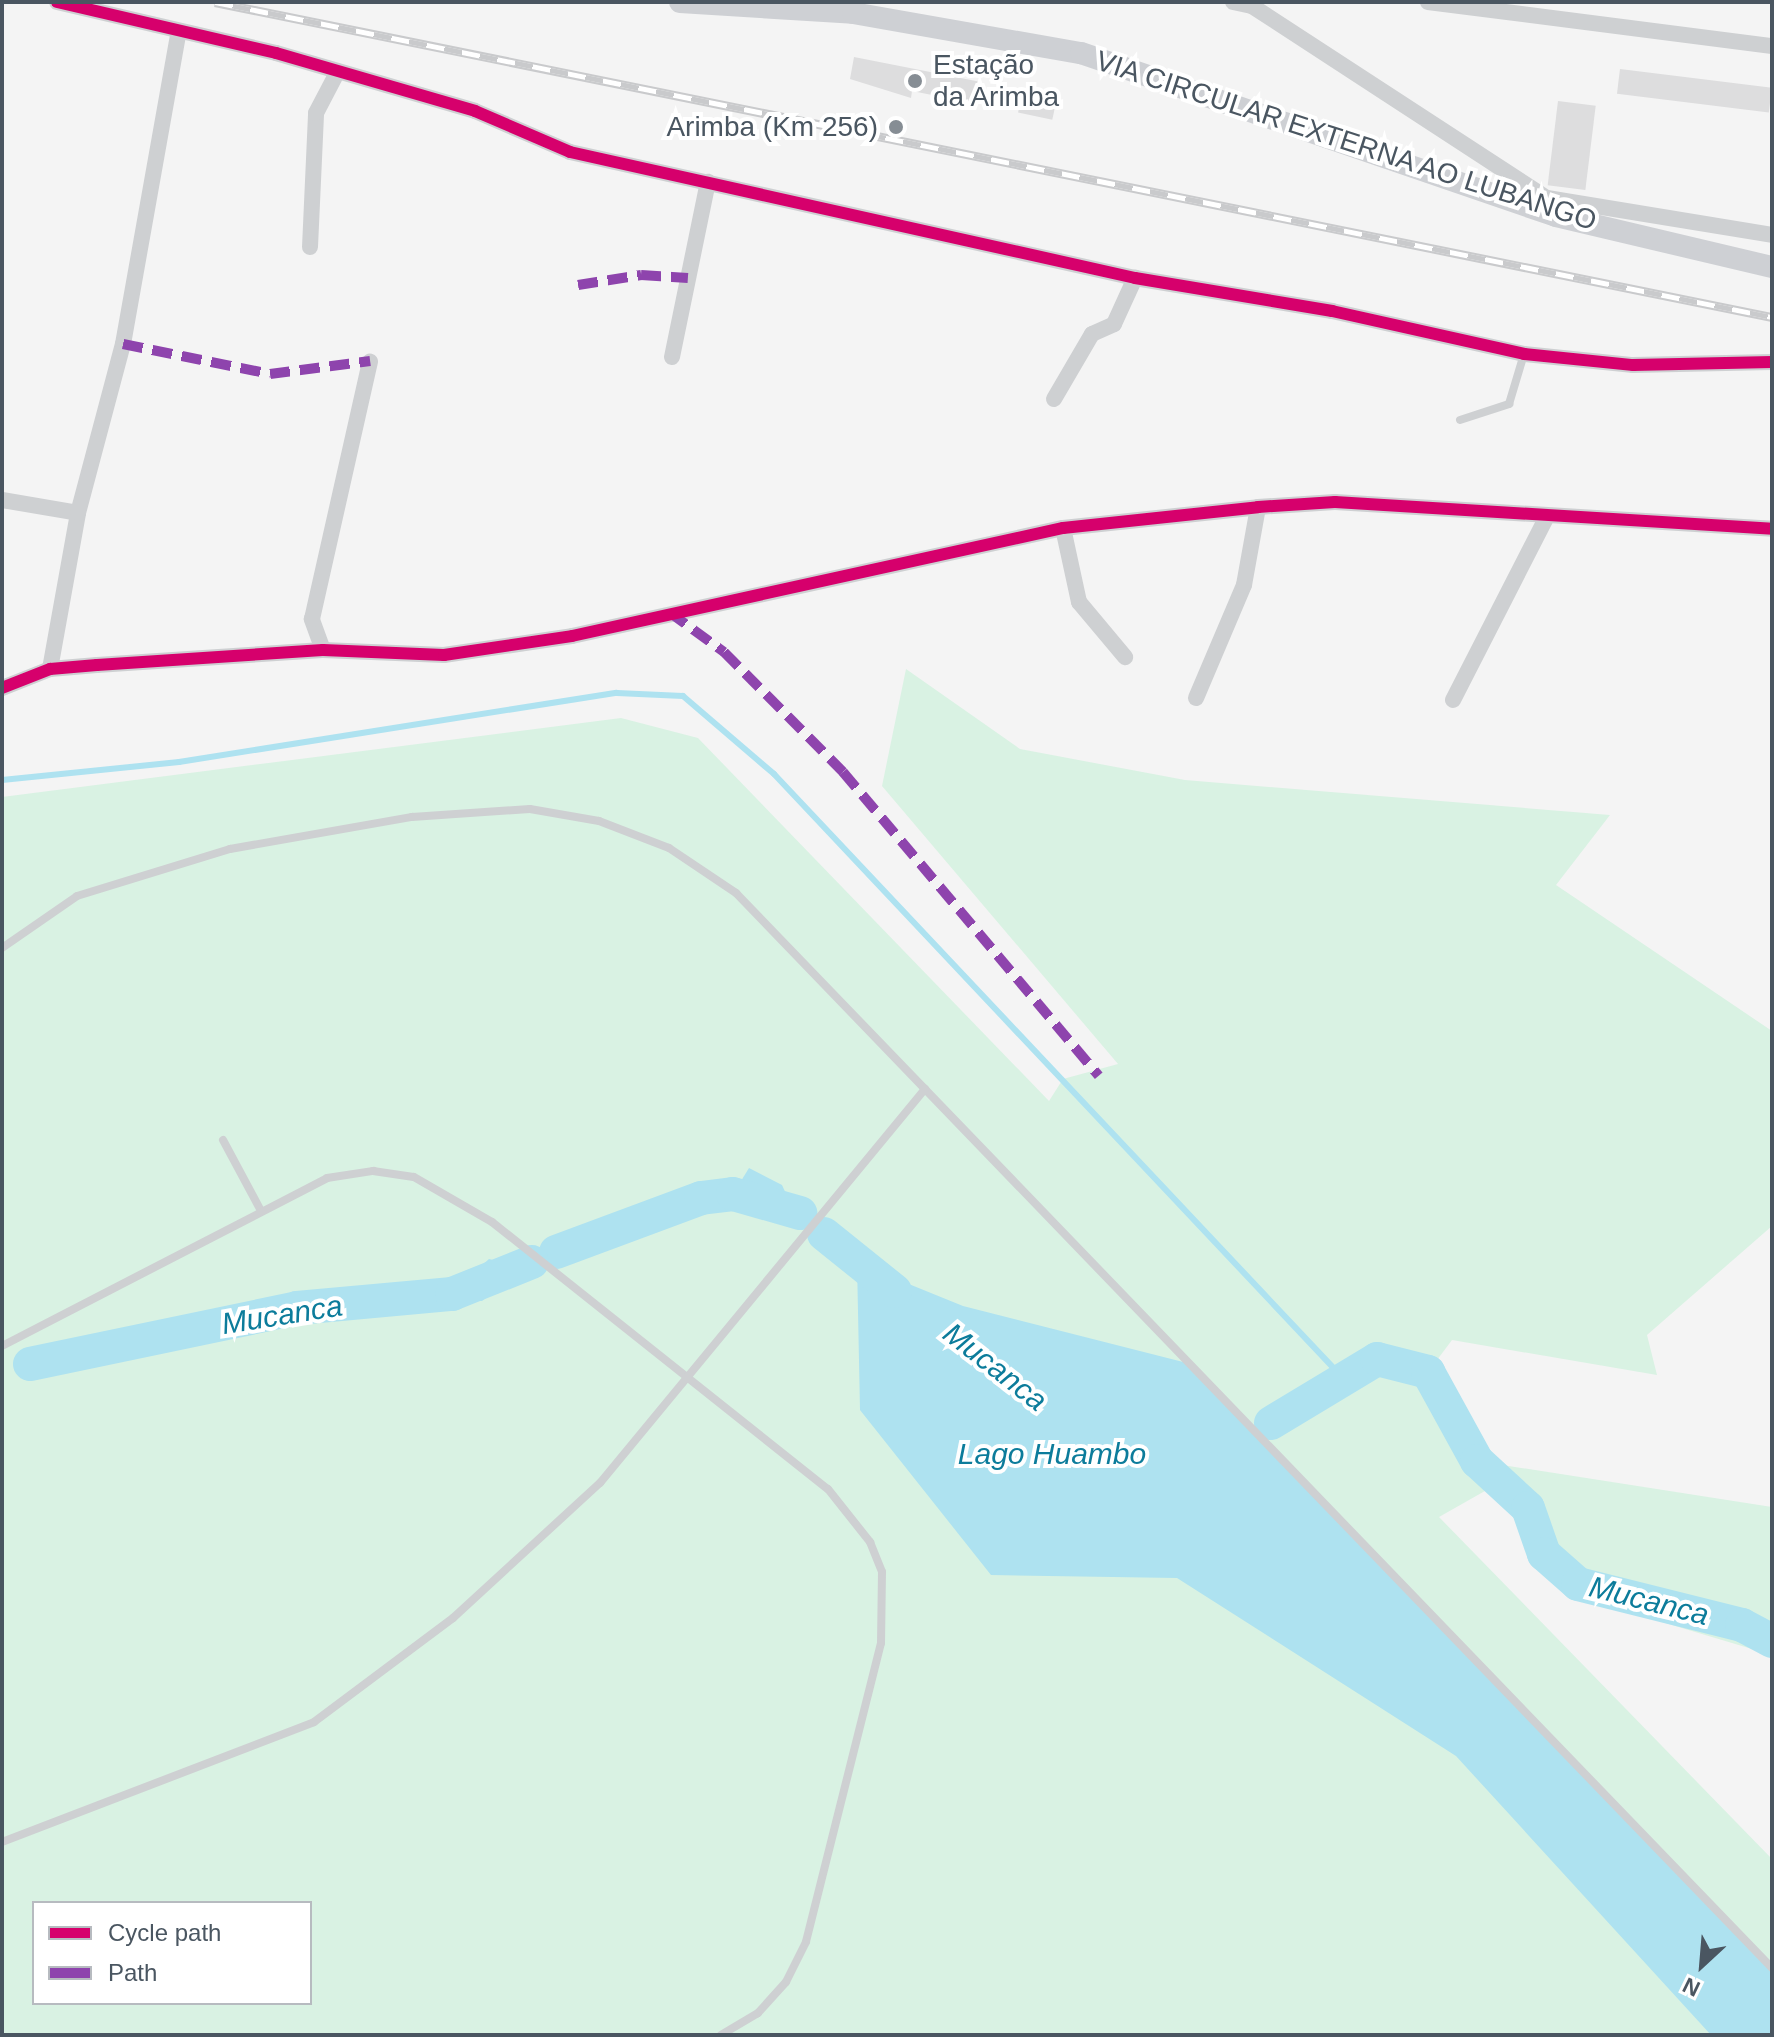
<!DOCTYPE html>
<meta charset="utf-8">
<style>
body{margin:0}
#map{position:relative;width:1774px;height:2037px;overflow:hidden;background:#f4f4f4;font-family:Helvetica,sans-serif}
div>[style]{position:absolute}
.green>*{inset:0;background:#d9f2e3}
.water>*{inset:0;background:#aee2f0}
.stream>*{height:6px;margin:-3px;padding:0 3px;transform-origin:3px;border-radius:3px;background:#aee2f0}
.river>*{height:34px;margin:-17px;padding:0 17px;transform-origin:17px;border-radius:17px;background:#aee2f0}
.building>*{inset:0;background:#ddddde;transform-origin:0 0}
.service>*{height:8px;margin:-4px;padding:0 4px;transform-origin:4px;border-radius:4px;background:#ced0d2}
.minor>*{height:16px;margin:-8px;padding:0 8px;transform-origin:8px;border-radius:8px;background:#ced0d2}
.secondary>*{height:22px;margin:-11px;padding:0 11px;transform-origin:11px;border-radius:11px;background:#ced0d4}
.rail>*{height:9px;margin-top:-4.5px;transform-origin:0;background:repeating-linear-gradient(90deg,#fff 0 18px,#c9cacc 0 36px);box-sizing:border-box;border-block:2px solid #c9cacc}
.quiet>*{height:10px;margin-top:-5px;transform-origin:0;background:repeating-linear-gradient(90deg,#8e44ad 0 20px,transparent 0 30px)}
.cycleway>*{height:12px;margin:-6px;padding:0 6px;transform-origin:6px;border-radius:6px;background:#d6006c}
.dots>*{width:22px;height:22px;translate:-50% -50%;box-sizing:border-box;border:4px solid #fff;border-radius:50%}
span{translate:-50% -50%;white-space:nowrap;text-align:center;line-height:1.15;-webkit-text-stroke:8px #fff;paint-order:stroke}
.poi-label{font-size:28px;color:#4a5661}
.left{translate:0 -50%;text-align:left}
.right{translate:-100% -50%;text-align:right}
.street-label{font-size:28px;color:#4a5661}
.water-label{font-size:30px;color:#0c7c9b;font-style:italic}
.frame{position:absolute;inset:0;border:4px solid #4a5661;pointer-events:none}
.legend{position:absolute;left:32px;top:1901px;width:280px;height:104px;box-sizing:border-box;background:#fff;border:2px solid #b7bbc0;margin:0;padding:10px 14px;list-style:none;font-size:24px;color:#4a5661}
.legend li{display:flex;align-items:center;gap:16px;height:40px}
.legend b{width:40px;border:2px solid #b7bbc0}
.north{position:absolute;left:1662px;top:1925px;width:80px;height:80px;-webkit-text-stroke:6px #fff;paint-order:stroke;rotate:206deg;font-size:22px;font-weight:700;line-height:32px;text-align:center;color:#4a5661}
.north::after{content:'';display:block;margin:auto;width:28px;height:36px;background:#4a5661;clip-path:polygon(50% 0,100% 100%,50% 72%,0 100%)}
</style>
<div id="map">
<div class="green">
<div style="clip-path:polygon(evenodd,906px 669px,1020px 749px,1185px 780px,1610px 815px,1556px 885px,1772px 1031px,1772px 1226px,1647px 1335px,1657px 1375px,1452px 1340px,1428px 1372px,1477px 1461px,1772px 1507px,1772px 1655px,1575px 1596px,1547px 1577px,1511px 1502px,1492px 1487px,1439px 1517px,1772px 1859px,1772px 2035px,2px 2035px,2px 797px,621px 718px,698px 738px,1049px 1101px,1063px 1079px,1118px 1064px,882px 786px,906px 669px,34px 1903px,310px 1903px,310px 2003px,34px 2003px,34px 1903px)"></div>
</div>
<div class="water">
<div style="clip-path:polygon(749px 1168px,782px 1185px,792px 1207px,786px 1215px,760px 1212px,733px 1194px)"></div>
<div style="clip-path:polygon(489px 1259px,516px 1266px,513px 1276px,482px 1301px,456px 1300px,455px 1289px)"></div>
<div style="clip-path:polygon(857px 1263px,963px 1306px,1191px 1364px,1772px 1968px,1772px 2035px,1711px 2035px,1456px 1756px,1177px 1578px,991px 1575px,860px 1410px)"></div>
</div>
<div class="stream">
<div style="left:2px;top:780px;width:178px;rotate:-5.8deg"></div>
<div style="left:179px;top:762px;width:443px;rotate:-9deg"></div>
<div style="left:617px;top:693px;width:66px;rotate:2.6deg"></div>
<div style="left:683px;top:696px;width:120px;rotate:40.6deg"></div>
<div style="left:774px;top:774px;width:831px;rotate:46.71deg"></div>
</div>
<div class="river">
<div style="left:824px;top:1234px;width:91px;rotate:38.8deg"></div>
<div style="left:556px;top:1252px;width:155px;rotate:-20.4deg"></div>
<div style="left:701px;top:1198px;width:32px;rotate:-7deg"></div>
<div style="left:733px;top:1194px;width:70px;rotate:15.8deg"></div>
<div style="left:30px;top:1364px;width:273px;rotate:-11.8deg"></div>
<div style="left:297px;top:1308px;width:156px;rotate:-5.2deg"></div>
<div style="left:452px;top:1294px;width:86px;rotate:-21.8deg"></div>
<div style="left:1271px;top:1423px;width:124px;rotate:-31.1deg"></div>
<div style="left:1377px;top:1359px;width:53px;rotate:14.3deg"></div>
<div style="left:1428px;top:1372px;width:102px;rotate:61.2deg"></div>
<div style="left:1477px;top:1461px;width:69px;rotate:42.7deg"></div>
<div style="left:1528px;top:1508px;width:49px;rotate:70.8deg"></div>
<div style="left:1544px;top:1554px;width:45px;rotate:41.4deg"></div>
<div style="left:1578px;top:1584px;width:169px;rotate:14deg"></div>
<div style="left:1742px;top:1625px;width:34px;rotate:28deg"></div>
</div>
<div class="building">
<div style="clip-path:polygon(854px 57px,981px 82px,977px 104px,912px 91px,911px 98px,850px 79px)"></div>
<div style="left:1620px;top:69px;width:153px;height:25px;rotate:7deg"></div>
<div style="left:1022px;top:94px;width:35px;height:19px;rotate:12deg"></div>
<div style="left:1558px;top:101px;width:38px;height:85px;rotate:7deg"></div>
</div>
<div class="service">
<div style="left:1460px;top:420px;width:52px;rotate:-18.1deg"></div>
<div style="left:1509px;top:404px;width:52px;rotate:-73.3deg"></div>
<div style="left:2px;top:948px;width:91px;rotate:-34.7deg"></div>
<div style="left:77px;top:896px;width:160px;rotate:-17.1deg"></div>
<div style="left:230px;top:849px;width:185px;rotate:-10deg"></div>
<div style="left:412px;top:817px;width:118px;rotate:-3.9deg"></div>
<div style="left:530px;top:809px;width:70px;rotate:9.9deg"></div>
<div style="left:599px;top:821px;width:75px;rotate:21.1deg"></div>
<div style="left:669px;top:848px;width:81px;rotate:33.9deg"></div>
<div style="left:736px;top:893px;width:1493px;rotate:46.06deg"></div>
<div style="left:223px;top:1140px;width:81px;rotate:61.8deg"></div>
<div style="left:2px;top:1346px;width:366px;rotate:-27.3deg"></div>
<div style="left:327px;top:1178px;width:47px;rotate:-8.7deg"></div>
<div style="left:373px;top:1171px;width:41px;rotate:8.3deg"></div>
<div style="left:414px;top:1177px;width:90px;rotate:30deg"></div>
<div style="left:492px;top:1222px;width:429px;rotate:38.5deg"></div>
<div style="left:828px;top:1489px;width:68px;rotate:51.6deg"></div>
<div style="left:870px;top:1542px;width:32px;rotate:68deg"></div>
<div style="left:882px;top:1572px;width:71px;rotate:90.8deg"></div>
<div style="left:881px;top:1643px;width:308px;rotate:104.1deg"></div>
<div style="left:806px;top:1942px;width:45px;rotate:116.6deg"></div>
<div style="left:786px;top:1982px;width:42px;rotate:132.1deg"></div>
<div style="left:758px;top:2013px;width:43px;rotate:149.3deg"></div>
<div style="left:2px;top:1842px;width:334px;rotate:-21deg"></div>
<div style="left:314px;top:1722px;width:174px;rotate:-36.8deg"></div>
<div style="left:453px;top:1618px;width:200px;rotate:-42.6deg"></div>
<div style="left:600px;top:1483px;width:511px;rotate:-50.48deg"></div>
</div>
<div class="minor">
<div style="left:57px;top:2px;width:225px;rotate:13.1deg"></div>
<div style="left:276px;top:53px;width:207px;rotate:16.2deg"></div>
<div style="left:475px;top:111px;width:103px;rotate:23.3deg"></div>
<div style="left:570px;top:152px;width:579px;rotate:12.57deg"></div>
<div style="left:1135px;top:278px;width:200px;rotate:9.5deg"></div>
<div style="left:1332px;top:311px;width:197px;rotate:12.6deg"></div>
<div style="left:1524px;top:354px;width:110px;rotate:5.8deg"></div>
<div style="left:1633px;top:365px;width:139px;rotate:-1.2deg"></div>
<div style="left:1233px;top:2px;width:19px;rotate:12deg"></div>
<div style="left:1252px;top:6px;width:352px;rotate:33.1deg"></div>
<div style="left:1547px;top:198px;width:228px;rotate:9.3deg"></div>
<div style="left:1428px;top:2px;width:347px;rotate:7.3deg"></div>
<div style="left:310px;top:247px;width:134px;rotate:-87.4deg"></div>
<div style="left:316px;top:113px;width:47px;rotate:-62.4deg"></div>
<div style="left:672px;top:357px;width:179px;rotate:-78.4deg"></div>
<div style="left:1054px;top:399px;width:75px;rotate:-59.7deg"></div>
<div style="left:1092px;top:334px;width:24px;rotate:-24deg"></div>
<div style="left:1114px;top:324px;width:51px;rotate:-65.5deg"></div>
<div style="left:2px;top:500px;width:77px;rotate:9.7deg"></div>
<div style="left:1063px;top:528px;width:76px;rotate:77.8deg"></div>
<div style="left:1079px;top:602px;width:72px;rotate:50.1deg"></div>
<div style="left:323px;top:650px;width:33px;rotate:-110deg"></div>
<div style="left:312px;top:619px;width:264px;rotate:-77.3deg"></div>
<div style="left:50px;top:669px;width:158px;rotate:-79.8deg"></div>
<div style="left:78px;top:513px;width:175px;rotate:-75.1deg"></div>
<div style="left:123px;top:344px;width:314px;rotate:-79.9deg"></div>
<div style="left:2px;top:688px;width:52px;rotate:-21.6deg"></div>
<div style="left:50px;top:669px;width:47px;rotate:-4.9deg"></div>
<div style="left:97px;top:665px;width:226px;rotate:-3.8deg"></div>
<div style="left:323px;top:650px;width:121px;rotate:2.4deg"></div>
<div style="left:444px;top:655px;width:129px;rotate:-8.4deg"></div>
<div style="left:572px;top:636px;width:503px;rotate:-12.41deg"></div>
<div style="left:1063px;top:528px;width:196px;rotate:-6.1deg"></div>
<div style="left:1258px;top:507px;width:77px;rotate:-3.7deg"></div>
<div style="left:1335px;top:502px;width:438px;rotate:3.5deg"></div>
<div style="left:1196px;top:698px;width:123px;rotate:-67deg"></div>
<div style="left:1244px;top:585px;width:79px;rotate:-79.8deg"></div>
<div style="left:1453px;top:700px;width:204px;rotate:-62.9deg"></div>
</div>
<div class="secondary">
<div style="left:680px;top:2px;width:173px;rotate:3.6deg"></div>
<div style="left:853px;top:13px;width:231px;rotate:10deg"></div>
<div style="left:1081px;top:53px;width:502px;rotate:18.94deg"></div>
<div style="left:1556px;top:216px;width:222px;rotate:13.3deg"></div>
</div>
<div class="rail">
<div style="left:215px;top:2px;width:1589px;rotate:11.44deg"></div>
</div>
<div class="quiet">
<div style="left:578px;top:285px;width:64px;rotate:-9deg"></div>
<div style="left:641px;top:275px;width:47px;rotate:3.7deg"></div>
<div style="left:123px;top:344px;width:150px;rotate:11.5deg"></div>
<div style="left:270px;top:374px;width:101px;rotate:-7.4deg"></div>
<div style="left:669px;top:612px;width:68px;rotate:36deg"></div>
<div style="left:724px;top:652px;width:169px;rotate:45.2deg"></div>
<div style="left:843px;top:772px;width:397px;rotate:49.9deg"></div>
</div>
<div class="cycleway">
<div style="left:57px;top:2px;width:225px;rotate:13.1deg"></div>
<div style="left:276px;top:53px;width:207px;rotate:16.2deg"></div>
<div style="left:475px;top:111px;width:103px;rotate:23.3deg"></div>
<div style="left:570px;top:152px;width:579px;rotate:12.57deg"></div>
<div style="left:1135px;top:278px;width:200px;rotate:9.5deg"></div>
<div style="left:1332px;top:311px;width:197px;rotate:12.6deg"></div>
<div style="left:1524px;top:354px;width:110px;rotate:5.8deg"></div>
<div style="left:1633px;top:365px;width:139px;rotate:-1.2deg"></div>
<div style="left:2px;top:688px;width:52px;rotate:-21.6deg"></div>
<div style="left:50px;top:669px;width:47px;rotate:-4.9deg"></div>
<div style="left:97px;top:665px;width:226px;rotate:-3.8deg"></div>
<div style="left:323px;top:650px;width:121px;rotate:2.4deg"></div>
<div style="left:444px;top:655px;width:129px;rotate:-8.4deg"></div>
<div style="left:572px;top:636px;width:503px;rotate:-12.41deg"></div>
<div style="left:1063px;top:528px;width:196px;rotate:-6.1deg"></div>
<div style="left:1258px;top:507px;width:77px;rotate:-3.7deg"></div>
<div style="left:1335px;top:502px;width:438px;rotate:3.5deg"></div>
</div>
<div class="dots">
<div style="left:915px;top:81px;background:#868d94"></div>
<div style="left:896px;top:127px;background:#868d94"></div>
</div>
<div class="poi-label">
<span class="left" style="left:933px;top:81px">Estação<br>da Arimba</span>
<span class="right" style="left:878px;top:127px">Arimba (Km 256)</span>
</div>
<div class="street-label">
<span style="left:1346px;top:141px;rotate:18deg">VIA CIRCULAR EXTERNA AO LUBANGO</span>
</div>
<div class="water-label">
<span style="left:282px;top:1315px;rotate:-9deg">Mucanca</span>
<span style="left:995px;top:1367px;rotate:38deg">Mucanca</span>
<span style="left:1052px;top:1454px">Lago Huambo</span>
<span style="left:1649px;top:1601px;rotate:14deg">Mucanca</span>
</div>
<div class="frame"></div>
<ul class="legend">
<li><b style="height:10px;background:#d6006c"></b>Cycle path</li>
<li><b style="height:10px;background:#8e44ad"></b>Path</li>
</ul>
<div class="north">N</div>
</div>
